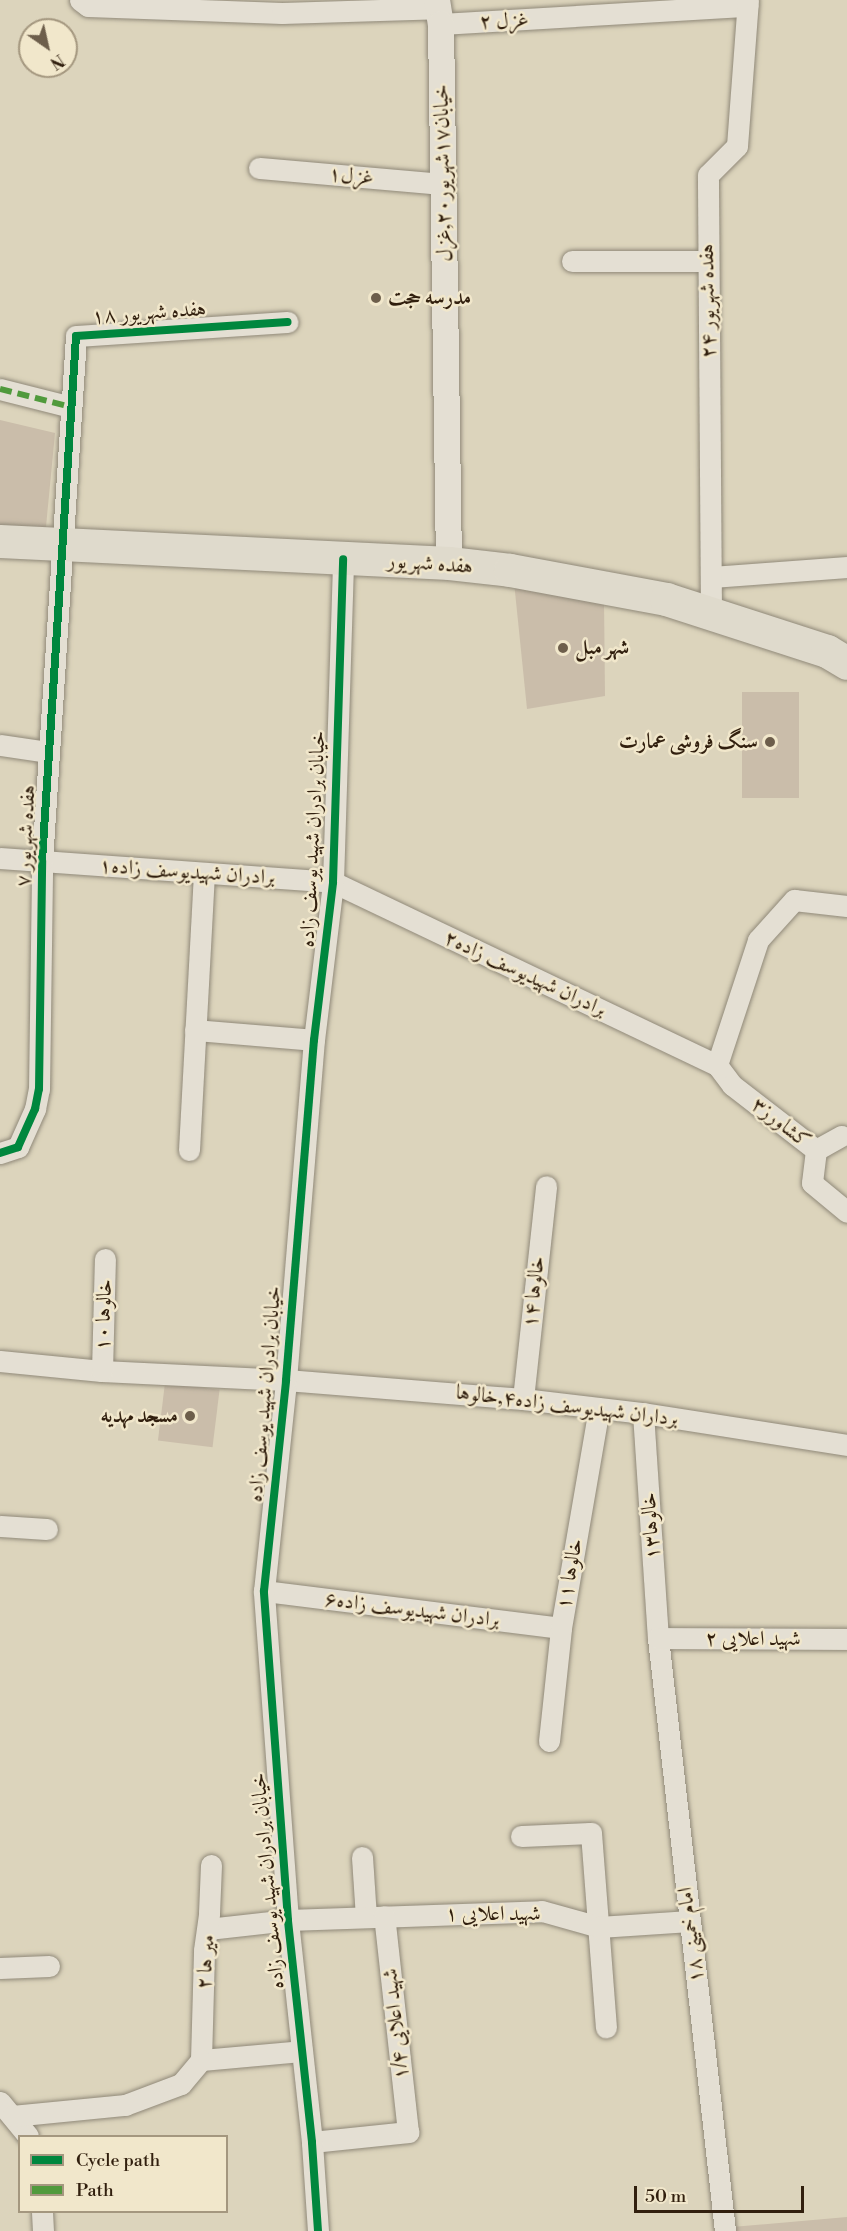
<!DOCTYPE html>
<meta charset="utf-8">
<style>
body{margin:0}
#map{position:relative;width:847px;height:2231px;overflow:hidden;background:#dcd4bc;font-family:"Libre Bodoni",Amiri,serif}
div>[style]{position:absolute}
.building>*{inset:0;background:#cabdaa;transform-origin:0 0}
.roads{filter:drop-shadow(0 0 2px #908979) drop-shadow(0 0 2px #908979)}
.minor>*{height:21px;margin:-10.5px;padding:0 10.5px;transform-origin:10.5px;border-radius:10.5px;background:#e4dfd3}
.tertiary>*{height:26px;margin:-13px;padding:0 13px;transform-origin:13px;border-radius:13px;background:#e4dfd3}
.primary>*{height:33px;margin:-16.5px;padding:0 16.5px;transform-origin:16.5px;border-radius:16.5px;background:#dfdacc}
.quiet>*{height:6px;margin-top:-3px;transform-origin:0;background:repeating-linear-gradient(90deg,#509a3c 0 12px,transparent 0 18px)}
.cycleway>*{height:8px;margin:-4px;padding:0 4px;transform-origin:4px;border-radius:4px;background:#00873e}
.dots>*{width:16px;height:16px;translate:-50% -50%;box-sizing:border-box;border:3px solid #f1e7cb;border-radius:50%}
span{translate:-50% -50%;white-space:nowrap;text-align:center;line-height:1.15;-webkit-text-stroke:5px #f1e7cb;paint-order:stroke}
.street-label{font-size:21px;color:#311f0e}
.poi-label{font-size:21px;color:#311f0e;font-weight:700}
.left{translate:0 -50%;text-align:left}
.right{translate:-100% -50%;text-align:right}
.legend{position:absolute;left:18px;top:2135px;width:210px;height:78px;box-sizing:border-box;background:#f1e7cb;border:2px solid #a4977f;margin:0;padding:8px 10px;list-style:none;font-size:18px;color:#311f0e}
.legend li{display:flex;align-items:center;gap:12px;height:30px}
.legend b{width:30px;border:2px solid #a4977f}
.north{position:absolute;left:18px;top:18px;width:60px;height:60px;box-sizing:border-box;background:#f1e7cb;border:2px solid #a4977f;border-radius:50%;rotate:146deg;font-size:16px;font-weight:700;line-height:24px;text-align:center;color:#311f0e}
.north::after{content:'';display:block;margin:auto;width:21px;height:27px;background:#6d5e4b;clip-path:polygon(50% 0,100% 100%,50% 72%,0 100%)}
.scale{position:absolute;left:634px;top:2186px;width:170px;height:27px;box-sizing:border-box;border:3px solid #311f0e;border-top:0;padding-left:8px;font-size:18px;line-height:21px;white-space:nowrap;color:#311f0e;-webkit-text-stroke:4px #f1e7cb;paint-order:stroke}
</style>
<div id="map">
<div class="building">
<div style="clip-path:polygon(0 420px,55px 433px,45px 537px,0 534px)"></div>
<div style="clip-path:polygon(514px 582px,604px 599px,605px 696px,527px 709px)"></div>
<div style="left:742px;top:692px;width:57px;height:106px"></div>
<div style="left:165px;top:1383px;width:55px;height:58px;rotate:7deg"></div>
<div style="clip-path:polygon(847px 2217px,847px 2231px,732px 2231px,732px 2227px)"></div>
</div>
<div class="roads">
<div class="minor">
<div style="left:80px;top:0;width:10px;rotate:37deg"></div>
<div style="left:88px;top:6px;width:194px;rotate:2.1deg"></div>
<div style="left:282px;top:13px;width:155px;rotate:-1.8deg"></div>
<div style="left:441px;top:24px;width:307px;rotate:-3.4deg"></div>
<div style="left:259px;top:168px;width:185px;rotate:5deg"></div>
<div style="left:572px;top:261px;width:135px"></div>
<div style="left:0;top:389px;width:73px;rotate:14.2deg"></div>
<div style="left:712px;top:577px;width:135px;rotate:-4.2deg"></div>
<div style="left:711px;top:614px;width:439px;rotate:-90.4deg"></div>
<div style="left:708px;top:175px;width:41px;rotate:-45deg"></div>
<div style="left:737px;top:146px;width:146px;rotate:-85.7deg"></div>
<div style="left:0;top:745px;width:49px;rotate:8.3deg"></div>
<div style="left:0;top:858px;width:334px;rotate:4.1deg"></div>
<div style="left:333px;top:882px;width:425px;rotate:25.5deg"></div>
<div style="left:717px;top:1065px;width:25px;rotate:53deg"></div>
<div style="left:732px;top:1085px;width:106px;rotate:37.7deg"></div>
<div style="left:816px;top:1150px;width:33px;rotate:97deg"></div>
<div style="left:812px;top:1183px;width:45px;rotate:39.6deg"></div>
<div style="left:195px;top:1030px;width:119px;rotate:4.8deg"></div>
<div style="left:717px;top:1065px;width:132px;rotate:-71.8deg"></div>
<div style="left:758px;top:940px;width:54px;rotate:-48deg"></div>
<div style="left:794px;top:900px;width:53px;rotate:6.5deg"></div>
<div style="left:189px;top:1150px;width:277px;rotate:-86.9deg"></div>
<div style="left:816px;top:1150px;width:29px;rotate:-29deg"></div>
<div style="left:0;top:1153px;width:19px;rotate:-18deg"></div>
<div style="left:18px;top:1147px;width:42px;rotate:-65.9deg"></div>
<div style="left:35px;top:1109px;width:20px;rotate:-79deg"></div>
<div style="left:39px;top:1089px;width:228px;rotate:-89.2deg"></div>
<div style="left:42px;top:861px;width:526px;rotate:-86.29deg"></div>
<div style="left:76px;top:336px;width:212px;rotate:-3.8deg"></div>
<div style="left:0;top:1361px;width:102px;rotate:5.6deg"></div>
<div style="left:102px;top:1371px;width:184px;rotate:2.8deg"></div>
<div style="left:286px;top:1380px;width:238px;rotate:4.6deg"></div>
<div style="left:523px;top:1399px;width:121px;rotate:6.7deg"></div>
<div style="left:643px;top:1413px;width:206px;rotate:8.9deg"></div>
<div style="left:102px;top:1371px;width:112px;rotate:-88.5deg"></div>
<div style="left:523px;top:1399px;width:214px;rotate:-83.8deg"></div>
<div style="left:643px;top:1413px;width:225px;rotate:86.2deg"></div>
<div style="left:658px;top:1638px;width:597px;rotate:83.55deg"></div>
<div style="left:0;top:1526px;width:47px;rotate:3.7deg"></div>
<div style="left:264px;top:1591px;width:299px;rotate:7.1deg"></div>
<div style="left:658px;top:1638px;width:189px;rotate:0.3deg"></div>
<div style="left:549px;top:1741px;width:114px;rotate:-83.9deg"></div>
<div style="left:561px;top:1628px;width:223px;rotate:-80.2deg"></div>
<div style="left:521px;top:1836px;width:70px;rotate:-2.5deg"></div>
<div style="left:591px;top:1833px;width:195px;rotate:85.6deg"></div>
<div style="left:362px;top:1857px;width:60px;rotate:86.2deg"></div>
<div style="left:208px;top:1929px;width:81px;rotate:-6.4deg"></div>
<div style="left:288px;top:1920px;width:254px;rotate:-2deg"></div>
<div style="left:542px;top:1911px;width:59px;rotate:15.7deg"></div>
<div style="left:599px;top:1927px;width:91px;rotate:-3.8deg"></div>
<div style="left:0;top:1968px;width:49px;rotate:-2.3deg"></div>
<div style="left:201px;top:2060px;width:110px;rotate:-88.4deg"></div>
<div style="left:204px;top:1950px;width:37px;rotate:-82deg"></div>
<div style="left:209px;top:1913px;width:48px;rotate:-87.6deg"></div>
<div style="left:201px;top:2060px;width:101px;rotate:-5.1deg"></div>
<div style="left:0;top:2102px;width:44px;rotate:50.5deg"></div>
<div style="left:12px;top:2116px;width:114px;rotate:-5.6deg"></div>
<div style="left:125px;top:2105px;width:60px;rotate:-20.6deg"></div>
<div style="left:181px;top:2084px;width:31px;rotate:-50deg"></div>
<div style="left:312px;top:2142px;width:97px;rotate:-5.9deg"></div>
<div style="left:408px;top:2132px;width:217px;rotate:-96.3deg"></div>
<div style="left:42px;top:2212px;width:19px;rotate:87deg"></div>
<div style="left:318px;top:2231px;width:89px;rotate:-93.9deg"></div>
<div style="left:312px;top:2142px;width:223px;rotate:-96.2deg"></div>
<div style="left:288px;top:1920px;width:330px;rotate:-94.2deg"></div>
<div style="left:264px;top:1591px;width:212px;rotate:-84deg"></div>
<div style="left:286px;top:1380px;width:341px;rotate:-85.3deg"></div>
<div style="left:314px;top:1040px;width:159px;rotate:-83.1deg"></div>
<div style="left:333px;top:882px;width:323px;rotate:-88.2deg"></div>
</div>
<div class="tertiary">
<div style="left:437px;top:0;width:24px;rotate:81deg"></div>
<div style="left:441px;top:24px;width:539px;rotate:89.15deg"></div>
</div>
<div class="primary">
<div style="left:0;top:541px;width:450px;rotate:2.8deg"></div>
<div style="left:449px;top:563px;width:61px;rotate:6.5deg"></div>
<div style="left:510px;top:570px;width:159px;rotate:10.5deg"></div>
<div style="left:666px;top:599px;width:169px;rotate:17.9deg"></div>
<div style="left:827px;top:651px;width:23px;rotate:31deg"></div>
</div>
</div>
<div class="quiet">
<div style="left:0;top:389px;width:73px;rotate:14.2deg"></div>
</div>
<div class="cycleway">
<div style="left:0;top:1153px;width:19px;rotate:-18deg"></div>
<div style="left:18px;top:1147px;width:42px;rotate:-65.9deg"></div>
<div style="left:35px;top:1109px;width:20px;rotate:-79deg"></div>
<div style="left:39px;top:1089px;width:228px;rotate:-89.2deg"></div>
<div style="left:42px;top:861px;width:526px;rotate:-86.29deg"></div>
<div style="left:76px;top:336px;width:212px;rotate:-3.8deg"></div>
<div style="left:318px;top:2231px;width:89px;rotate:-93.9deg"></div>
<div style="left:312px;top:2142px;width:223px;rotate:-96.2deg"></div>
<div style="left:288px;top:1920px;width:330px;rotate:-94.2deg"></div>
<div style="left:264px;top:1591px;width:212px;rotate:-84deg"></div>
<div style="left:286px;top:1380px;width:341px;rotate:-85.3deg"></div>
<div style="left:314px;top:1040px;width:159px;rotate:-83.1deg"></div>
<div style="left:333px;top:882px;width:323px;rotate:-88.2deg"></div>
</div>
<div class="dots">
<div style="left:376px;top:298px;background:#6d5e4b"></div>
<div style="left:563px;top:648px;background:#6d5e4b"></div>
<div style="left:770px;top:742px;background:#6d5e4b"></div>
<div style="left:190px;top:1416px;background:#6d5e4b"></div>
</div>
<div class="street-label">
<span style="left:504px;top:21px;rotate:-3deg">غزل ۲</span>
<span style="left:443px;top:173px;rotate:-91deg">خیابان۱۷شهریور۲۰,غزل</span>
<span style="left:351px;top:176px;rotate:5deg">غزل۱</span>
<span style="left:708px;top:301px;rotate:-91deg">هفده شهریور ۲۴</span>
<span style="left:149px;top:313px;rotate:-4deg">هفده شهریور ۱۸</span>
<span style="left:430px;top:564px;rotate:4deg">هفده شهریور</span>
<span style="left:26px;top:836px;rotate:-87deg">هفده شهریور ۷</span>
<span style="left:313px;top:839px;rotate:-87deg">خیابان برادران شهید یوسف زاده</span>
<span style="left:187px;top:872px;rotate:4deg">برادران شهیدیوسف زاده۱</span>
<span style="left:525px;top:974px;rotate:25deg">برادران شهیدیوسف زاده۲</span>
<span style="left:781px;top:1123px;rotate:38deg">کشاورز۳</span>
<span style="left:534px;top:1292px;rotate:-84deg">خالوها ۱۴</span>
<span style="left:104px;top:1315px;rotate:-88deg">خالوها ۱۰</span>
<span style="left:265px;top:1394px;rotate:-85deg">خیابان برادران شهید یوسف زاده</span>
<span style="left:567px;top:1406px;rotate:7deg">برداران شهیدیوسف زاده۴,خالوها</span>
<span style="left:651px;top:1526px;rotate:-94deg">خالوها۱۳</span>
<span style="left:570px;top:1574px;rotate:-80deg">خالوها ۱۱</span>
<span style="left:412px;top:1610px;rotate:7deg">برادران شهیدیوسف زاده۶</span>
<span style="left:753px;top:1639px">شهید اعلایی ۲</span>
<span style="left:268px;top:1881px;rotate:-95deg">خیابان برادران شهید یوسف زاده</span>
<span style="left:493px;top:1914px">شهید اعلایی ۱</span>
<span style="left:691px;top:1935px;rotate:-97deg">امام خمینی ۱۸</span>
<span style="left:206px;top:1962px;rotate:-86deg">میر ها ۲</span>
<span style="left:396px;top:2024px;rotate:-96deg">شهید اعلایی ۱/۴</span>
</div>
<div class="poi-label">
<span class="left" style="left:388px;top:298px">مدرسه حجت</span>
<span class="left" style="left:575px;top:648px">شهر مبل</span>
<span class="right" style="left:758px;top:742px">سنگ فروشی عمارت</span>
<span class="right" style="left:178px;top:1416px">مسجد مهدیه</span>
</div>
<ul class="legend">
<li><b style="height:8px;background:#00873e"></b>Cycle path</li>
<li><b style="height:8px;background:#509a3c"></b>Path</li>
</ul>
<div class="north">N</div>
<div class="scale">50 m</div>
</div>
